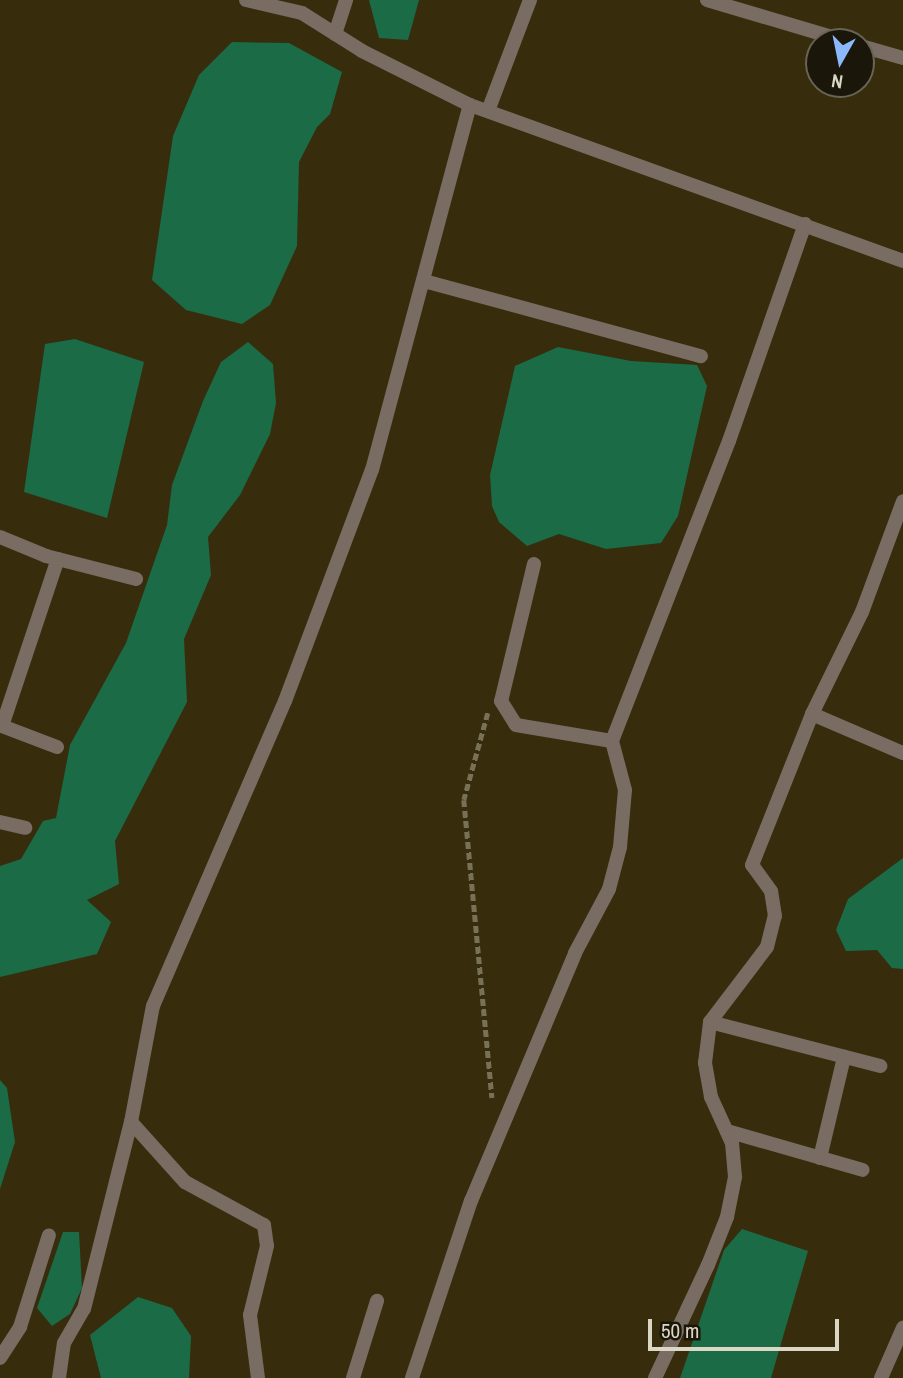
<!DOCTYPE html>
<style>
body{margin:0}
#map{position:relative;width:903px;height:1378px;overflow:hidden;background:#372d0d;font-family:"Archivo Narrow",sans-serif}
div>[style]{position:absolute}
.water>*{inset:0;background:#1b6b46}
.path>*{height:4.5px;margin-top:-2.25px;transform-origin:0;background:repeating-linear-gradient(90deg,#797157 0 7px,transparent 0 10.5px)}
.minor>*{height:14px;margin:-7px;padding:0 7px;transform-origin:7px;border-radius:7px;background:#796c63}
span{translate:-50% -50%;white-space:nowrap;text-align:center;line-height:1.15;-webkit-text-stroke:5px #1a1609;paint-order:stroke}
.north{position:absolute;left:805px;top:28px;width:70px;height:70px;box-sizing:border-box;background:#1a1609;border:2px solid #686354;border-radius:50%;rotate:189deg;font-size:19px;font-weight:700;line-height:28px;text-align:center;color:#dcd6c5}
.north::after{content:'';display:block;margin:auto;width:24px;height:32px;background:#8cb9fc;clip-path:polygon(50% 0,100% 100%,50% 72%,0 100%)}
.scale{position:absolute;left:648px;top:1319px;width:191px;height:32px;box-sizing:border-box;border:4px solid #dcd6c5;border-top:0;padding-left:9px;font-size:21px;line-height:24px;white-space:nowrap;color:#dcd6c5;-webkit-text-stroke:5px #1a1609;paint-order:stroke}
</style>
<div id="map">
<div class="water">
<div style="clip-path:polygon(369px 0,419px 0,408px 40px,379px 38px)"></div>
<div style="clip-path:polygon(232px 42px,289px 43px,342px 72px,330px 114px,317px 127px,299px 162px,297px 246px,270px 305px,242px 324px,186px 310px,152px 280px,173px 136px,199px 75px)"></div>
<div style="clip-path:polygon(75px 339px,144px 362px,107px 518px,24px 492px,45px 344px)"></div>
<div style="clip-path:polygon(248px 342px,273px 364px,276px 403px,270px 434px,240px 495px,208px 537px,211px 575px,184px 639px,187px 702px,115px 841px,119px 884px,87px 900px,111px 922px,97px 954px,0 977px,0 866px,21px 859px,43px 821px,56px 818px,70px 745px,126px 643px,167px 525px,172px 485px,203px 401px,221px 362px)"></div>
<div style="clip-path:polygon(558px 347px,631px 361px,697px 365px,707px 386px,678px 516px,661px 543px,606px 549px,559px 534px,527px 546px,499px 522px,492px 506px,490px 475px,515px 366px)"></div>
<div style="clip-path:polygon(903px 858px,903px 969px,892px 968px,877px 950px,846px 951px,836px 930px,848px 899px)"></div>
<div style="clip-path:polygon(0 1080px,7px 1088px,15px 1142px,0 1189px)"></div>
<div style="clip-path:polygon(742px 1229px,808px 1251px,771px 1378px,680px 1378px,724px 1250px)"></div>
<div style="clip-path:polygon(63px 1232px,79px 1232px,82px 1288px,70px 1314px,52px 1326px,37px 1308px)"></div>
<div style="clip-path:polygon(138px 1297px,172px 1308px,191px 1336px,189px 1378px,101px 1378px,90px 1335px)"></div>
</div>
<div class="path">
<div style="left:488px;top:713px;width:90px;rotate:105.4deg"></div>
<div style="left:464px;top:800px;width:299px;rotate:84.6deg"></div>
</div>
<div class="minor">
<div style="left:246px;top:0;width:57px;rotate:13.1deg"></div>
<div style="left:302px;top:13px;width:71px;rotate:32.3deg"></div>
<div style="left:362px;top:51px;width:121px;rotate:26.6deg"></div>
<div style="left:470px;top:105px;width:460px;rotate:19.8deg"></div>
<div style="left:707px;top:0;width:148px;rotate:16.5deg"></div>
<div style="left:335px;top:34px;width:36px;rotate:-72deg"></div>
<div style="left:861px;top:46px;width:44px;rotate:15.9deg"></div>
<div style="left:488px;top:111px;width:119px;rotate:-69.3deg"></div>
<div style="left:424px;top:281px;width:287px;rotate:15.2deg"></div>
<div style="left:0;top:537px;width:50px;rotate:22.4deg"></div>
<div style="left:46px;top:556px;width:93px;rotate:14.3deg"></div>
<div style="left:534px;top:564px;width:141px;rotate:103.5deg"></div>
<div style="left:501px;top:701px;width:28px;rotate:58deg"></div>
<div style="left:516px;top:725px;width:97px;rotate:9.5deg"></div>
<div style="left:612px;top:741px;width:322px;rotate:-68.7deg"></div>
<div style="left:729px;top:441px;width:230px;rotate:-70.7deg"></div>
<div style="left:812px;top:714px;width:99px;rotate:23.2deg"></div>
<div style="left:57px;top:747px;width:59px;rotate:-159.1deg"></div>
<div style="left:2px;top:726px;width:176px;rotate:-71.5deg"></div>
<div style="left:0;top:822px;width:26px;rotate:13deg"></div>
<div style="left:710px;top:1022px;width:176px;rotate:14.5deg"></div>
<div style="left:131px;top:1122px;width:81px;rotate:48deg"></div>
<div style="left:185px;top:1182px;width:90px;rotate:28.6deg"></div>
<div style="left:264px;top:1225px;width:21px;rotate:82deg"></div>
<div style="left:267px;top:1246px;width:71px;rotate:103.8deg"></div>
<div style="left:250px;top:1315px;width:64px;rotate:82.8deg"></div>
<div style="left:727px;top:1131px;width:141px;rotate:16deg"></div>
<div style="left:820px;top:1158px;width:104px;rotate:-76.6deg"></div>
<div style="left:0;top:1358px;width:37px;rotate:-57deg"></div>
<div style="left:20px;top:1327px;width:96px;rotate:-72.5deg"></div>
<div style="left:59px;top:1378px;width:35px;rotate:-82deg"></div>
<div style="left:64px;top:1343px;width:39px;rotate:-60deg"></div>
<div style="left:84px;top:1309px;width:193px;rotate:-75.9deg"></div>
<div style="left:131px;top:1122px;width:118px;rotate:-79.3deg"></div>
<div style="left:153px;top:1006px;width:332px;rotate:-66.6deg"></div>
<div style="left:285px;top:701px;width:247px;rotate:-69.4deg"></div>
<div style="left:372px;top:470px;width:378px;rotate:-75deg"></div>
<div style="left:353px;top:1378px;width:81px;rotate:-72.7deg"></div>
<div style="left:412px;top:1378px;width:187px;rotate:-71.6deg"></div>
<div style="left:471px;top:1201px;width:269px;rotate:-67.2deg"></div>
<div style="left:575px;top:953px;width:72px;rotate:-62deg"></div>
<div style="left:609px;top:889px;width:43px;rotate:-75.3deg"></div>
<div style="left:620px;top:847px;width:57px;rotate:-85deg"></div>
<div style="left:625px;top:790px;width:51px;rotate:-104.9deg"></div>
<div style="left:655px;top:1378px;width:125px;rotate:-64.9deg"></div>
<div style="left:708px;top:1265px;width:52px;rotate:-68.4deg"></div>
<div style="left:727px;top:1217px;width:41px;rotate:-78.7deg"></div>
<div style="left:735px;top:1177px;width:34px;rotate:-95deg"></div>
<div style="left:732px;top:1143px;width:51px;rotate:-114.5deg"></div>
<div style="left:711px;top:1097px;width:35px;rotate:-100deg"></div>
<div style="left:705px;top:1063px;width:41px;rotate:-83deg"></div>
<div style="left:710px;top:1022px;width:94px;rotate:-52.8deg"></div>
<div style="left:767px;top:947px;width:32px;rotate:-76deg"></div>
<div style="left:775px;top:916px;width:25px;rotate:-99deg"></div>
<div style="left:771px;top:891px;width:32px;rotate:-126deg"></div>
<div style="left:752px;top:865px;width:162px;rotate:-68.3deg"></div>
<div style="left:812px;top:714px;width:114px;rotate:-63.9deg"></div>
<div style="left:862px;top:612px;width:118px;rotate:-69.7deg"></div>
<div style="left:881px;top:1378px;width:55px;rotate:-66.3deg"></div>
</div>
<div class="north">N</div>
<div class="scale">50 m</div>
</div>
